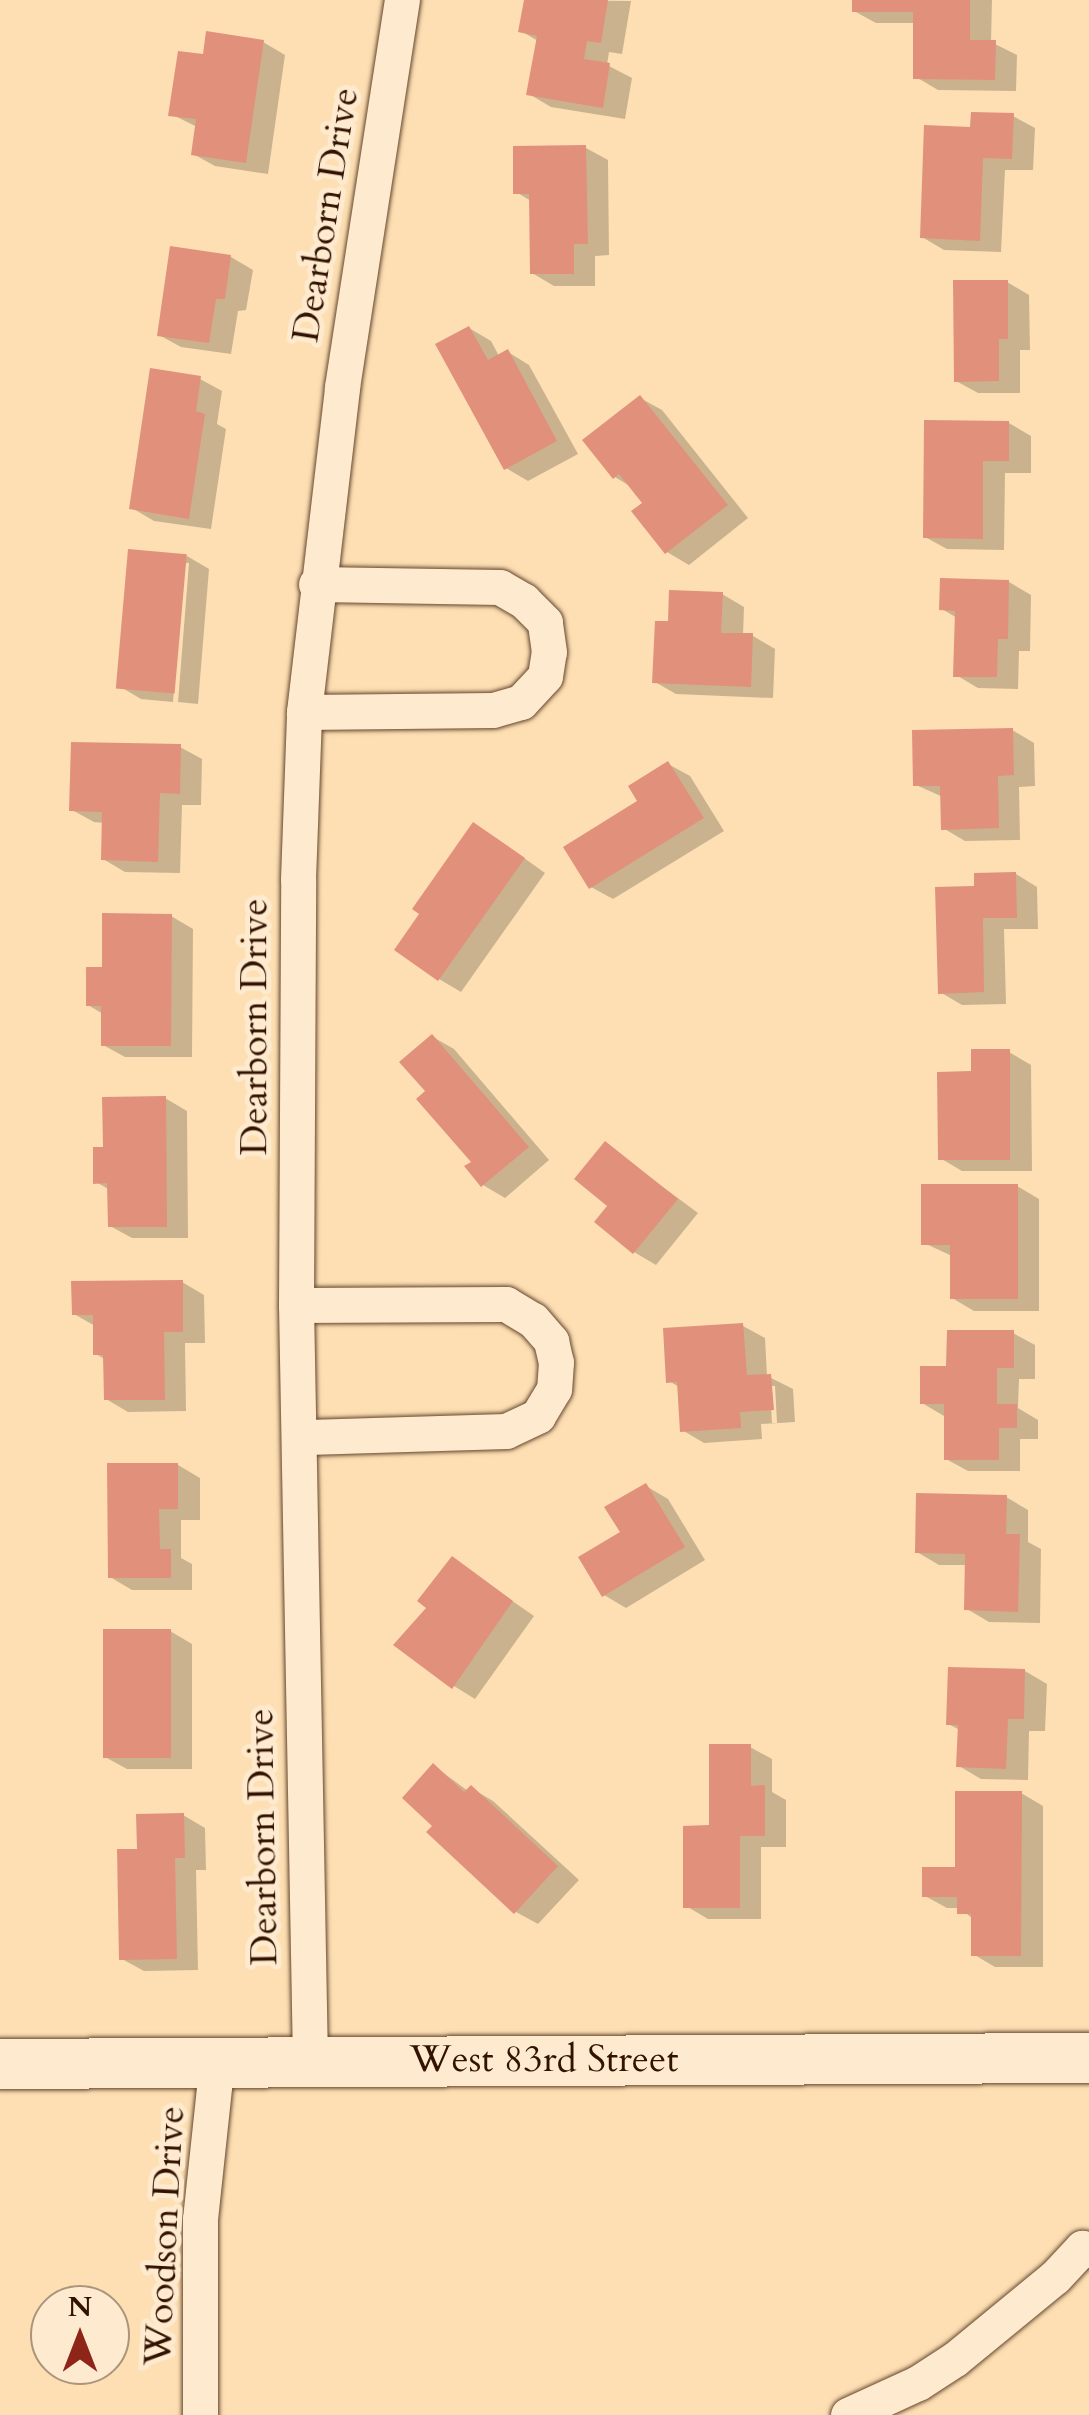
<!DOCTYPE html>
<style>
body{margin:0}
#map{position:relative;width:1089px;height:2415px;overflow:hidden;background:#fddfb3;font-family:Cardo,serif}
div>[style]{position:absolute}
.shadow>*{inset:0;background:#0003}
.building>*{inset:0;background:#e1907b;transform-origin:0 0}
.roads{filter:drop-shadow(0 0 2px #65462e) drop-shadow(0 0 2px #65462e)}
.street>*{height:35px;margin:-17.5px;padding:0 17.5px;transform-origin:17.5px;border-radius:17.5px;background:#feeace}
.secondary>*{height:50px;margin:-25px;padding:0 25px;transform-origin:25px;border-radius:25px;background:#feeace}
span{translate:-50% -50%;white-space:nowrap;text-align:center;line-height:1.15;-webkit-text-stroke:10px #feeace;paint-order:stroke}
.street-label{font-size:38px;color:#321301}
.north{position:absolute;left:30px;top:2285px;width:100px;height:100px;box-sizing:border-box;background:#feeace;border:2px solid #ac947c;border-radius:50%;rotate:0deg;font-size:28px;font-weight:700;line-height:40px;text-align:center;color:#321301}
.north::after{content:'';display:block;margin:auto;width:35px;height:45px;background:#8f2418;clip-path:polygon(50% 0,100% 100%,50% 72%,0 100%)}
</style>
<div id="map">
<div class="shadow">
<div style="clip-path:polygon(526px 0,631px 1px,622px 54px,609px 52px,607px 65px,632px 78px,625px 119px,551px 107px,529px 94px,538px 41px,521px 31px)"></div>
<div style="clip-path:polygon(854px 0,992px 0,991px 42px,1017px 55px,1016px 91px,938px 90px,916px 77px,916px 23px,876px 23px,854px 11px)"></div>
<div style="clip-path:polygon(263px 42px,285px 55px,268px 174px,215px 166px,193px 154px,197px 127px,171px 114px,205px 57px)"></div>
<div style="clip-path:polygon(1013px 116px,1035px 128px,1033px 170px,1005px 170px,1001px 252px,944px 250px,922px 237px,972px 130px)"></div>
<div style="clip-path:polygon(586px 148px,608px 160px,609px 255px,595px 256px,595px 286px,554px 286px,532px 273px,531px 201px,516px 192px)"></div>
<div style="clip-path:polygon(231px 257px,253px 270px,246px 310px,238px 311px,231px 354px,181px 347px,159px 335px)"></div>
<div style="clip-path:polygon(1007px 282px,1029px 295px,1030px 350px,1020px 350px,1020px 393px,978px 393px,956px 381px)"></div>
<div style="clip-path:polygon(469px 328px,491px 341px,499px 356px,508px 352px,529px 365px,578px 454px,528px 481px,506px 468px)"></div>
<div style="clip-path:polygon(200px 379px,222px 391px,217px 424px,226px 429px,211px 529px,154px 521px,132px 508px)"></div>
<div style="clip-path:polygon(640px 398px,662px 410px,748px 518px,689px 565px,667px 552px,645px 503px,633px 488px,615px 477px)"></div>
<div style="clip-path:polygon(1009px 423px,1031px 436px,1031px 473px,1005px 473px,1004px 550px,947px 549px,925px 537px)"></div>
<div style="clip-path:polygon(187px 556px,209px 569px,198px 704px,178px 702px,189px 563px,184px 563px,173px 702px,141px 699px,119px 686px)"></div>
<div style="clip-path:polygon(1009px 582px,1031px 595px,1030px 651px,1019px 651px,1018px 689px,978px 688px,956px 675px,957px 618px,942px 609px)"></div>
<div style="clip-path:polygon(722px 594px,744px 607px,743px 636px,753px 636px,775px 649px,773px 698px,676px 694px,655px 682px,671px 623px)"></div>
<div style="clip-path:polygon(1012px 730px,1034px 743px,1035px 786px,1019px 787px,1020px 840px,965px 841px,943px 828px,943px 797px,916px 785px)"></div>
<div style="clip-path:polygon(180px 747px,202px 759px,201px 805px,182px 805px,180px 873px,125px 872px,103px 859px,104px 823px,94px 822px,72px 810px)"></div>
<div style="clip-path:polygon(668px 764px,690px 776px,724px 831px,613px 899px,591px 887px)"></div>
<div style="clip-path:polygon(496px 838px,545px 873px,461px 992px,439px 979px)"></div>
<div style="clip-path:polygon(1016px 874px,1037px 887px,1038px 929px,1004px 929px,1006px 1004px,962px 1005px,940px 992px,977px 888px)"></div>
<div style="clip-path:polygon(171px 916px,193px 929px,192px 1057px,125px 1057px,103px 1045px,103px 1014px,88px 1005px,104px 970px)"></div>
<div style="clip-path:polygon(433px 1037px,454px 1049px,549px 1160px,505px 1198px,483px 1185px,475px 1163px,429px 1092px)"></div>
<div style="clip-path:polygon(1009px 1052px,1031px 1065px,1032px 1171px,962px 1171px,940px 1158px)"></div>
<div style="clip-path:polygon(165px 1098px,187px 1111px,188px 1238px,132px 1238px,110px 1226px,110px 1190px,96px 1182px,105px 1149px)"></div>
<div style="clip-path:polygon(605px 1144px,698px 1213px,656px 1265px,634px 1252px,611px 1205px)"></div>
<div style="clip-path:polygon(1017px 1186px,1039px 1199px,1039px 1311px,974px 1311px,952px 1298px,952px 1256px,924px 1243px)"></div>
<div style="clip-path:polygon(182px 1282px,204px 1295px,205px 1343px,185px 1343px,186px 1411px,128px 1412px,106px 1399px,106px 1360px,96px 1354px,95px 1326px,74px 1314px)"></div>
<div style="clip-path:polygon(evenodd,743px 1326px,765px 1338px,767px 1376px,793px 1389px,795px 1422px,761px 1424px,762px 1439px,704px 1443px,682px 1430px,679px 1387px,669px 1381px,743px 1326px,770px 1386px,775px 1386px,777px 1423px,772px 1423px,770px 1386px)"></div>
<div style="clip-path:polygon(1013px 1333px,1035px 1345px,1035px 1379px,1019px 1379px,1018px 1408px,1038px 1420px,1038px 1439px,1020px 1439px,1020px 1471px,968px 1471px,946px 1459px,944px 1416px,922px 1403px,949px 1368px)"></div>
<div style="clip-path:polygon(178px 1465px,200px 1478px,200px 1520px,181px 1520px,181px 1558px,192px 1564px,192px 1590px,132px 1590px,110px 1577px)"></div>
<div style="clip-path:polygon(646px 1486px,668px 1499px,705px 1560px,626px 1608px,604px 1595px,623px 1533px)"></div>
<div style="clip-path:polygon(1006px 1497px,1028px 1510px,1028px 1542px,1041px 1549px,1040px 1623px,989px 1622px,967px 1609px,968px 1565px,939px 1565px,917px 1552px)"></div>
<div style="clip-path:polygon(452px 1559px,534px 1616px,475px 1699px,454px 1686px)"></div>
<div style="clip-path:polygon(170px 1631px,192px 1644px,192px 1769px,127px 1769px,105px 1757px)"></div>
<div style="clip-path:polygon(1025px 1671px,1047px 1684px,1045px 1731px,1029px 1731px,1028px 1780px,981px 1779px,959px 1766px,960px 1730px,948px 1724px)"></div>
<div style="clip-path:polygon(750px 1747px,772px 1759px,772px 1792px,786px 1800px,786px 1847px,761px 1847px,761px 1919px,708px 1919px,686px 1906px,712px 1827px)"></div>
<div style="clip-path:polygon(434px 1766px,468px 1791px,471px 1788px,493px 1801px,579px 1880px,538px 1924px,516px 1912px,435px 1825px)"></div>
<div style="clip-path:polygon(1021px 1793px,1043px 1806px,1043px 1967px,995px 1967px,973px 1954px,974px 1920px,960px 1908px,947px 1908px,925px 1896px,958px 1869px)"></div>
<div style="clip-path:polygon(183px 1815px,205px 1828px,206px 1870px,196px 1870px,198px 1970px,144px 1971px,122px 1959px,139px 1852px)"></div>
</div>
<div class="building">
<div style="clip-path:polygon(524px 0,608px 0,601px 43px,587px 41px,584px 59px,610px 63px,603px 108px,526px 95px,537px 36px,518px 32px)"></div>
<div style="clip-path:polygon(852px 0,970px 0,970px 40px,996px 40px,995px 80px,913px 79px,913px 12px,852px 12px)"></div>
<div style="clip-path:polygon(206px 31px,264px 40px,246px 163px,191px 155px,196px 119px,168px 116px,178px 51px,203px 54px)"></div>
<div style="clip-path:polygon(971px 112px,1014px 113px,1012px 159px,983px 158px,980px 241px,920px 238px,924px 125px,970px 127px)"></div>
<div style="clip-path:polygon(586px 145px,588px 244px,574px 244px,574px 274px,530px 274px,529px 194px,513px 194px,513px 146px)"></div>
<div style="clip-path:polygon(170px 246px,231px 255px,225px 299px,216px 299px,209px 343px,157px 336px)"></div>
<div style="clip-path:polygon(953px 280px,1008px 280px,1008px 339px,999px 339px,999px 381px,954px 382px)"></div>
<div style="clip-path:polygon(469px 326px,488px 360px,508px 349px,557px 441px,504px 470px,435px 344px)"></div>
<div style="clip-path:polygon(150px 368px,201px 376px,196px 411px,205px 414px,189px 519px,129px 509px)"></div>
<div style="clip-path:polygon(640px 395px,728px 505px,665px 554px,631px 511px,642px 503px,619px 474px,613px 479px,582px 440px)"></div>
<div style="clip-path:polygon(924px 420px,1009px 421px,1009px 461px,983px 461px,983px 539px,923px 538px)"></div>
<div style="left:128px;top:549px;width:59px;height:140px;rotate:5deg"></div>
<div style="clip-path:polygon(940px 578px,1009px 580px,1008px 639px,998px 639px,997px 677px,953px 677px,955px 611px,939px 610px)"></div>
<div style="clip-path:polygon(669px 590px,723px 592px,721px 633px,753px 633px,751px 687px,652px 683px,655px 621px,668px 621px)"></div>
<div style="clip-path:polygon(1013px 728px,1014px 775px,998px 776px,999px 828px,941px 830px,940px 786px,913px 786px,912px 730px)"></div>
<div style="clip-path:polygon(71px 742px,181px 744px,180px 794px,160px 793px,158px 862px,101px 860px,102px 812px,69px 811px)"></div>
<div style="clip-path:polygon(668px 761px,704px 818px,589px 889px,563px 847px,637px 801px,628px 786px)"></div>
<div style="clip-path:polygon(473px 822px,525px 858px,438px 981px,394px 950px,419px 914px,412px 909px)"></div>
<div style="clip-path:polygon(1016px 872px,1017px 918px,983px 918px,984px 992px,938px 994px,935px 887px,974px 886px,974px 873px)"></div>
<div style="clip-path:polygon(102px 913px,172px 914px,171px 1046px,101px 1046px,101px 1006px,86px 1006px,86px 967px,102px 967px)"></div>
<div style="clip-path:polygon(432px 1034px,529px 1147px,481px 1187px,464px 1166px,471px 1162px,416px 1099px,425px 1091px,399px 1062px)"></div>
<div style="clip-path:polygon(971px 1049px,1010px 1049px,1010px 1160px,938px 1160px,937px 1072px,971px 1071px)"></div>
<div style="clip-path:polygon(166px 1096px,167px 1227px,108px 1227px,107px 1183px,93px 1184px,93px 1147px,103px 1147px,102px 1097px)"></div>
<div style="clip-path:polygon(605px 1141px,678px 1199px,633px 1254px,594px 1222px,607px 1206px,574px 1179px)"></div>
<div style="clip-path:polygon(921px 1184px,1018px 1184px,1018px 1299px,950px 1299px,950px 1245px,921px 1245px)"></div>
<div style="clip-path:polygon(183px 1280px,183px 1332px,164px 1332px,165px 1400px,104px 1400px,103px 1355px,93px 1355px,93px 1315px,72px 1315px,71px 1281px)"></div>
<div style="clip-path:polygon(743px 1323px,747px 1375px,771px 1374px,774px 1410px,740px 1412px,741px 1428px,680px 1432px,677px 1382px,666px 1383px,663px 1328px)"></div>
<div style="clip-path:polygon(947px 1330px,1014px 1330px,1014px 1368px,997px 1368px,997px 1404px,1017px 1404px,1017px 1428px,999px 1428px,999px 1460px,944px 1460px,944px 1404px,920px 1404px,920px 1366px,946px 1366px)"></div>
<div style="clip-path:polygon(107px 1463px,178px 1463px,178px 1509px,159px 1509px,160px 1549px,171px 1549px,171px 1578px,108px 1578px)"></div>
<div style="clip-path:polygon(646px 1483px,685px 1547px,602px 1597px,578px 1557px,620px 1532px,604px 1507px)"></div>
<div style="clip-path:polygon(916px 1493px,1007px 1495px,1006px 1534px,1020px 1534px,1018px 1612px,964px 1610px,965px 1554px,915px 1553px)"></div>
<div style="clip-path:polygon(452px 1556px,513px 1601px,452px 1689px,393px 1645px,426px 1608px,417px 1601px)"></div>
<div style="left:103px;top:1629px;width:68px;height:129px"></div>
<div style="clip-path:polygon(948px 1667px,1025px 1669px,1024px 1719px,1008px 1719px,1006px 1769px,956px 1767px,958px 1725px,946px 1725px)"></div>
<div style="clip-path:polygon(709px 1744px,751px 1744px,751px 1786px,765px 1785px,765px 1836px,740px 1836px,740px 1908px,683px 1908px,683px 1826px,709px 1825px)"></div>
<div style="clip-path:polygon(433px 1763px,464px 1792px,471px 1785px,558px 1866px,514px 1914px,426px 1832px,432px 1826px,402px 1798px)"></div>
<div style="clip-path:polygon(955px 1791px,1022px 1791px,1021px 1956px,971px 1956px,971px 1914px,957px 1914px,957px 1897px,922px 1897px,922px 1867px,955px 1867px)"></div>
<div style="clip-path:polygon(184px 1813px,185px 1858px,175px 1858px,177px 1959px,119px 1960px,117px 1849px,137px 1849px,136px 1814px)"></div>
</div>
<div class="roads">
<div class="street">
<div style="left:304px;top:712px;width:189px;rotate:-0.6deg"></div>
<div style="left:493px;top:710px;width:29px;rotate:-16deg"></div>
<div style="left:521px;top:702px;width:35px;rotate:-47deg"></div>
<div style="left:545px;top:676px;width:24px;rotate:-81deg"></div>
<div style="left:549px;top:652px;width:30px;rotate:-98deg"></div>
<div style="left:545px;top:622px;width:30px;rotate:-135deg"></div>
<div style="left:524px;top:601px;width:28px;rotate:-150deg"></div>
<div style="left:500px;top:587px;width:184px;rotate:-179.1deg"></div>
<div style="left:296px;top:1305px;width:210px;rotate:-0.3deg"></div>
<div style="left:506px;top:1304px;width:31px;rotate:31deg"></div>
<div style="left:533px;top:1320px;width:28px;rotate:49deg"></div>
<div style="left:551px;top:1341px;width:22px;rotate:77deg"></div>
<div style="left:556px;top:1362px;width:27px;rotate:94deg"></div>
<div style="left:554px;top:1389px;width:31px;rotate:121deg"></div>
<div style="left:538px;top:1416px;width:35px;rotate:155deg"></div>
<div style="left:506px;top:1431px;width:207px;rotate:178.3deg"></div>
<div style="left:310px;top:2061px;width:756px;rotate:-91.06deg"></div>
<div style="left:296px;top:1305px;width:426px;rotate:-89.7deg"></div>
<div style="left:298px;top:879px;width:167px;rotate:-87.9deg"></div>
<div style="left:304px;top:712px;width:327px;rotate:-83.3deg"></div>
<div style="left:342px;top:387px;width:392px;rotate:-81.2deg"></div>
<div style="left:200px;top:2415px;width:196px;rotate:-90deg"></div>
<div style="left:200px;top:2219px;width:159px;rotate:-83.9deg"></div>
<div style="left:848px;top:2415px;width:77px;rotate:-24.6deg"></div>
<div style="left:918px;top:2383px;width:44px;rotate:-33deg"></div>
<div style="left:955px;top:2359px;width:129px;rotate:-39.4deg"></div>
<div style="left:1055px;top:2277px;width:40px;rotate:-47deg"></div>
<div style="left:1082px;top:2248px;width:7px;rotate:16deg"></div>
</div>
<div class="secondary">
<div style="left:0;top:2064px;width:1089px;rotate:-0.32deg"></div>
</div>
</div>
<div class="street-label">
<span style="left:326px;top:215px;rotate:-81deg">Dearborn Drive</span>
<span style="left:255px;top:1027px;rotate:-90deg">Dearborn Drive</span>
<span style="left:263px;top:1837px;rotate:-91deg">Dearborn Drive</span>
<span style="left:544px;top:2060px">West 83rd Street</span>
<span style="left:165px;top:2236px;rotate:-87deg">Woodson Drive</span>
</div>
<div class="north">N</div>
</div>
